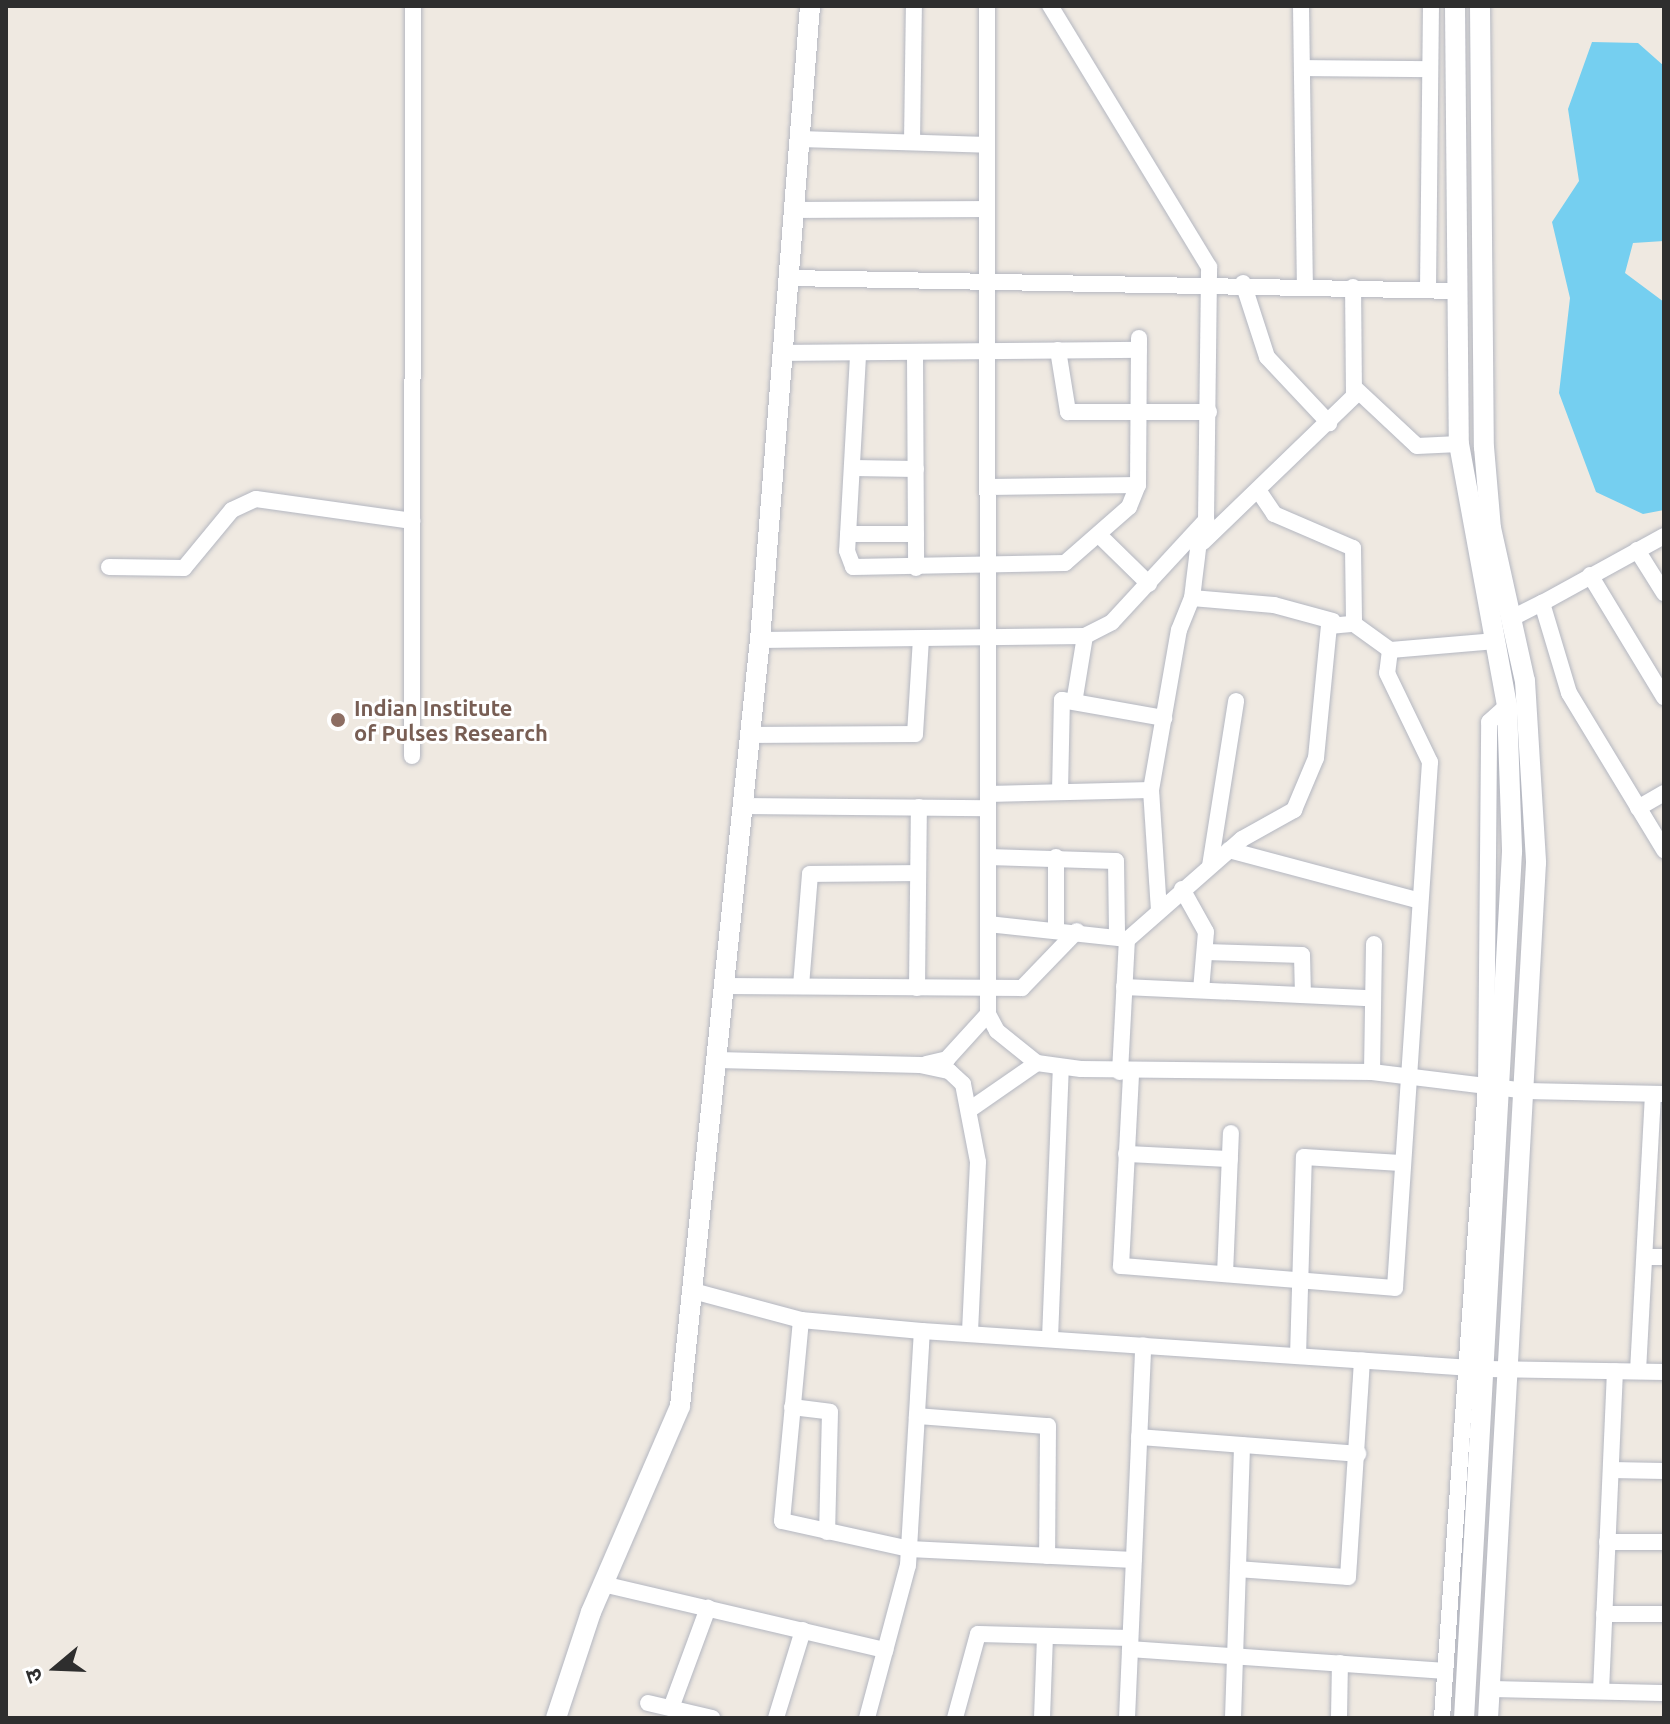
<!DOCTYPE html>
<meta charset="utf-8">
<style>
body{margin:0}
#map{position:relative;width:1670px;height:1724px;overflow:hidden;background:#efe9e1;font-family:Ubuntu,"Noto Sans Devanagari",sans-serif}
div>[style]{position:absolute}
.water>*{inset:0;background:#75cff0}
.roads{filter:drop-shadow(0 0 2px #b4b7c1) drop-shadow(0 0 2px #b4b7c1)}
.minor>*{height:16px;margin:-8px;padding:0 8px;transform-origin:8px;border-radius:8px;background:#fff}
.tertiary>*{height:20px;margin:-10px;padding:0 10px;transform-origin:10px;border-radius:10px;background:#fff}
.dots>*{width:22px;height:22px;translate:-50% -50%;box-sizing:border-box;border:4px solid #fff;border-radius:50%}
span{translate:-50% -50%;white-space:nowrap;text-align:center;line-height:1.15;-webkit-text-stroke:6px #fff;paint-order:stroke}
.education-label{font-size:22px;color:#785e54;font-weight:700}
.left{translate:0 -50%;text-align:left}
.frame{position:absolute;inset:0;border:8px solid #2e2e2e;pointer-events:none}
.north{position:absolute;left:16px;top:1628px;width:80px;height:80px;-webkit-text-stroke:6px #fff;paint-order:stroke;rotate:251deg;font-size:22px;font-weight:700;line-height:32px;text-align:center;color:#2e2e2e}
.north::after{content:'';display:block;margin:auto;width:28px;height:36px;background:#2e2e2e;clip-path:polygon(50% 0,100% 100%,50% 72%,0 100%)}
</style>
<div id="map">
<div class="water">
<div style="clip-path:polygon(1592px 42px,1638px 43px,1664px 66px,1664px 241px,1633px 243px,1625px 273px,1664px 302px,1664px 510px,1643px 514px,1596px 492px,1559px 393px,1570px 298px,1552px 222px,1579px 181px,1568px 109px)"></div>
</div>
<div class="roads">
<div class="minor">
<div style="left:987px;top:6px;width:1008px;rotate:89.94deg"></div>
<div style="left:988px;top:1014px;width:19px;rotate:62deg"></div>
<div style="left:997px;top:1031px;width:51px;rotate:38.7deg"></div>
<div style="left:1037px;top:1063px;width:44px;rotate:7.8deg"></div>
<div style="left:1081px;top:1069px;width:291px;rotate:0.6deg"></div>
<div style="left:1372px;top:1072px;width:155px;rotate:7deg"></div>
<div style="left:1526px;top:1091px;width:138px;rotate:1.2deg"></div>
<div style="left:1301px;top:6px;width:279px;rotate:89.2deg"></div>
<div style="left:1303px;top:68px;width:127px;rotate:0.5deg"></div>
<div style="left:800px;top:139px;width:187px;rotate:1.8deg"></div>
<div style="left:912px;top:142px;width:136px;rotate:-89.2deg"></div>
<div style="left:795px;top:210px;width:192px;rotate:-0.3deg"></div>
<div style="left:789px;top:278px;width:669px;rotate:1.11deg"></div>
<div style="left:1243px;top:283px;width:78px;rotate:72deg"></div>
<div style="left:1267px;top:357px;width:91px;rotate:46.8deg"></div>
<div style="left:1428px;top:290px;width:284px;rotate:-89.4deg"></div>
<div style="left:1058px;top:350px;width:63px;rotate:80.8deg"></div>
<div style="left:1068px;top:412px;width:141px"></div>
<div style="left:783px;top:353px;width:356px;rotate:-0.5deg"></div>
<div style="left:915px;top:355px;width:213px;rotate:89.7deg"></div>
<div style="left:858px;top:356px;width:195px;rotate:93.2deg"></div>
<div style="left:847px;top:551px;width:17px;rotate:69deg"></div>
<div style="left:853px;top:567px;width:212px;rotate:-1.1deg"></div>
<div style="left:1065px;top:563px;width:85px;rotate:-41.2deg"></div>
<div style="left:1129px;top:507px;width:24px;rotate:-68deg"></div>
<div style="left:1356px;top:389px;width:83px;rotate:43.1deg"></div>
<div style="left:1417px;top:446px;width:42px;rotate:-2.7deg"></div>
<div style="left:853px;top:468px;width:63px;rotate:0.9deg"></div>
<div style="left:988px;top:487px;width:150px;rotate:-0.8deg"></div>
<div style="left:1138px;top:485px;width:147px;rotate:-89.6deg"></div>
<div style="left:1258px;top:490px;width:29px;rotate:56deg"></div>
<div style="left:1274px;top:514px;width:86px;rotate:23.3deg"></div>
<div style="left:1353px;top:548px;width:76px;rotate:89.2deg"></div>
<div style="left:848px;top:534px;width:68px"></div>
<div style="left:1099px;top:535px;width:70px;rotate:44.4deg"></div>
<div style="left:1664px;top:536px;width:139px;rotate:151.2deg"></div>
<div style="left:1542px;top:603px;width:94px;rotate:73.3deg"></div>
<div style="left:1569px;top:693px;width:184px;rotate:58.8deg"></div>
<div style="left:1203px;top:542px;width:210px;rotate:-44deg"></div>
<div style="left:1354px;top:396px;width:109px;rotate:-90.5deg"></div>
<div style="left:1637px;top:550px;width:51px;rotate:57.9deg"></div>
<div style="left:109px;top:567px;width:75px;rotate:0.8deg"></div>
<div style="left:184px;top:568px;width:75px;rotate:-50.4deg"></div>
<div style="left:232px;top:510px;width:26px;rotate:-25deg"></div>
<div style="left:256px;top:499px;width:158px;rotate:8deg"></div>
<div style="left:1590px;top:575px;width:143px;rotate:58.8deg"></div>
<div style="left:1192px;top:598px;width:65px;rotate:-83deg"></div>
<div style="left:1512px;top:618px;width:34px;rotate:-27deg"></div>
<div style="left:760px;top:640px;width:325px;rotate:-0.7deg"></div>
<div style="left:1085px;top:636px;width:30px;rotate:-27deg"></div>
<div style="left:1112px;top:622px;width:139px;rotate:-47.3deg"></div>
<div style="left:1206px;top:520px;width:253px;rotate:-89.3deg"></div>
<div style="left:1209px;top:267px;width:306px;rotate:-121.3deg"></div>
<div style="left:1390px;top:650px;width:104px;rotate:-4.9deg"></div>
<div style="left:1075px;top:697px;width:62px;rotate:-80.7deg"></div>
<div style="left:750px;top:735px;width:165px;rotate:-0.3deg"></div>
<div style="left:915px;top:734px;width:95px;rotate:-86.4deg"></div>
<div style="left:412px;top:756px;width:750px;rotate:-89.92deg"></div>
<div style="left:1151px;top:790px;width:119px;rotate:86.2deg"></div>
<div style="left:1060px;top:792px;width:92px;rotate:-88.8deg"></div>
<div style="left:1062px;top:700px;width:104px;rotate:10deg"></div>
<div style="left:988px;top:794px;width:163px;rotate:-1.4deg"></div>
<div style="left:1151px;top:790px;width:162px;rotate:-80.1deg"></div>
<div style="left:1179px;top:630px;width:35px;rotate:-68deg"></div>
<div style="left:1192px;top:598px;width:82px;rotate:4.9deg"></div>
<div style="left:1274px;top:605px;width:61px;rotate:15.2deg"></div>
<div style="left:742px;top:806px;width:246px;rotate:0.5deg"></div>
<div style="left:1638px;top:808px;width:30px;rotate:-30deg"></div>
<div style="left:1229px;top:850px;width:195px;rotate:14.9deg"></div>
<div style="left:988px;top:857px;width:128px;rotate:1.8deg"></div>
<div style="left:1116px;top:861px;width:76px;rotate:89.2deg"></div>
<div style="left:1056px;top:857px;width:70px;rotate:90deg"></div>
<div style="left:1210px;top:866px;width:167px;rotate:-81deg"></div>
<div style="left:1182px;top:889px;width:49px;rotate:60.8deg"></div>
<div style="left:1206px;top:932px;width:58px;rotate:94.9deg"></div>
<div style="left:988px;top:924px;width:138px;rotate:6.2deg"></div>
<div style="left:1206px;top:952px;width:96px;rotate:1.8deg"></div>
<div style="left:1302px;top:955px;width:40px;rotate:88.6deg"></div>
<div style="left:724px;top:986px;width:298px;rotate:0.4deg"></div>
<div style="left:1022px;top:988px;width:79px;rotate:-46deg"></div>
<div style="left:801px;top:986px;width:112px;rotate:-85.4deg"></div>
<div style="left:810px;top:874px;width:108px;rotate:-0.5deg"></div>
<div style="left:1124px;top:987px;width:246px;rotate:2.6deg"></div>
<div style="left:917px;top:988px;width:181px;rotate:-89.4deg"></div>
<div style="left:717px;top:1060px;width:203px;rotate:1.4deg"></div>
<div style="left:920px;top:1065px;width:30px;rotate:12deg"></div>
<div style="left:949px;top:1071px;width:19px;rotate:43deg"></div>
<div style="left:963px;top:1084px;width:79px;rotate:79.1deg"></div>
<div style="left:978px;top:1162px;width:170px;rotate:92.7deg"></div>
<div style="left:926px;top:1064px;width:22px;rotate:-13deg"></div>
<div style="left:947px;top:1059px;width:61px;rotate:-47.7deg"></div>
<div style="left:1120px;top:1072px;width:132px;rotate:-87deg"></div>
<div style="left:1127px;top:940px;width:153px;rotate:-41.3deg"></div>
<div style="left:1242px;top:839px;width:60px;rotate:-29.1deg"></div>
<div style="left:1294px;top:810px;width:56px;rotate:-67.1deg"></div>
<div style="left:1316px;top:758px;width:133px;rotate:-84.4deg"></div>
<div style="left:1329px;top:626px;width:25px;rotate:-5deg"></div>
<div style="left:1354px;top:624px;width:44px;rotate:35.8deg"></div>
<div style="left:1390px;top:650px;width:23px;rotate:97deg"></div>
<div style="left:1387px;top:673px;width:99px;rotate:64.2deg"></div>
<div style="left:1430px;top:762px;width:527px;rotate:93.81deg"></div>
<div style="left:1395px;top:1288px;width:275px;rotate:-175.4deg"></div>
<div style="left:1121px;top:1266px;width:194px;rotate:-87deg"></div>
<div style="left:1372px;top:1072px;width:128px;rotate:-89.1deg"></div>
<div style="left:972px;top:1108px;width:79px;rotate:-34.7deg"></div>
<div style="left:1126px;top:1154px;width:104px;rotate:2.8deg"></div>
<div style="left:1645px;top:1257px;width:19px"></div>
<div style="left:1225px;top:1274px;width:141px;rotate:-87.6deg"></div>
<div style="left:693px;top:1291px;width:112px;rotate:15deg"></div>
<div style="left:801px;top:1320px;width:121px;rotate:5.2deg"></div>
<div style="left:922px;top:1331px;width:566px;rotate:3.85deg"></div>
<div style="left:1487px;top:1369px;width:177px;rotate:1deg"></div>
<div style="left:801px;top:1320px;width:202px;rotate:95.4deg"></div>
<div style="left:782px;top:1521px;width:130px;rotate:12.4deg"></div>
<div style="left:909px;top:1549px;width:225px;rotate:2.8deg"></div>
<div style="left:1050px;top:1338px;width:271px;rotate:-87.7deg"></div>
<div style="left:1298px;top:1356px;width:199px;rotate:-88.3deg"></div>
<div style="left:1304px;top:1157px;width:97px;rotate:3.5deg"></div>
<div style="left:1638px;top:1371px;width:277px;rotate:-86.9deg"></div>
<div style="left:792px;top:1407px;width:38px;rotate:7deg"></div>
<div style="left:830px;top:1412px;width:120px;rotate:91.4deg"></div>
<div style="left:917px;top:1416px;width:131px;rotate:4.4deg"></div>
<div style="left:1048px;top:1426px;width:130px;rotate:90.4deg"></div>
<div style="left:1139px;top:1437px;width:220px;rotate:4.4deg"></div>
<div style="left:1611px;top:1470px;width:53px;rotate:1.1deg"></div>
<div style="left:1607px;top:1542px;width:57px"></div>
<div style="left:1238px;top:1569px;width:110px;rotate:4.2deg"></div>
<div style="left:1348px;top:1577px;width:217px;rotate:-86.3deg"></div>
<div style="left:603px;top:1584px;width:290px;rotate:13.2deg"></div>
<div style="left:1604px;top:1614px;width:60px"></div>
<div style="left:1130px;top:1649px;width:316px;rotate:4deg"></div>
<div style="left:1490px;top:1689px;width:174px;rotate:1.3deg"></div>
<div style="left:1601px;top:1691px;width:320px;rotate:-87.5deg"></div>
<div style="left:648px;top:1703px;width:66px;rotate:13.2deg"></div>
<div style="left:671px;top:1708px;width:107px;rotate:-69.7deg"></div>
<div style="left:776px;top:1718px;width:92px;rotate:-72.9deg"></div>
<div style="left:867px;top:1718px;width:158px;rotate:-75deg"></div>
<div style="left:908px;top:1565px;width:234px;rotate:-86.6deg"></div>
<div style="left:955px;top:1718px;width:87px;rotate:-74.7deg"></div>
<div style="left:978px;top:1634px;width:152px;rotate:1.5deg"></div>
<div style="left:1042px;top:1718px;width:81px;rotate:-87.9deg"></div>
<div style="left:1127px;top:1718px;width:373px;rotate:-87.5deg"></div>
<div style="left:1233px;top:1718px;width:273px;rotate:-88.1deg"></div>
<div style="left:1339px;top:1718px;width:55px;rotate:-89deg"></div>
<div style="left:1442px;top:1718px;width:634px;rotate:-86.02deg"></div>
<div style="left:1486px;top:1086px;width:364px;rotate:-89.5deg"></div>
<div style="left:1489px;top:722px;width:24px;rotate:-42deg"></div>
</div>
<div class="tertiary">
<div style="left:1455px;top:6px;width:438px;rotate:89.5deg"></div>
<div style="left:1459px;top:444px;width:266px;rotate:79.6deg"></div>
<div style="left:1507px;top:706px;width:146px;rotate:88deg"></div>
<div style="left:1512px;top:852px;width:867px;rotate:93.17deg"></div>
<div style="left:1480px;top:6px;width:441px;rotate:89.5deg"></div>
<div style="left:1484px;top:447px;width:81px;rotate:85.1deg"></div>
<div style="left:1491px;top:528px;width:157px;rotate:77.5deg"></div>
<div style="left:1525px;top:681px;width:182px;rotate:86.5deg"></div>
<div style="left:1536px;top:863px;width:856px;rotate:93.21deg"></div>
<div style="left:556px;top:1718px;width:112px;rotate:-71.7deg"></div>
<div style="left:591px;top:1612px;width:224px;rotate:-66.6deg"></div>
<div style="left:680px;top:1406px;width:770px;rotate:-84.04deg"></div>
<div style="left:760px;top:640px;width:636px;rotate:-85.49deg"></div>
</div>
</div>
<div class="dots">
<div style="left:338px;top:720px;background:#8d6e63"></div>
</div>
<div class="education-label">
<span class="left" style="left:354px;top:720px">Indian Institute<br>of Pulses Research</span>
</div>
<div class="frame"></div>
<div class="north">उ</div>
</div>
